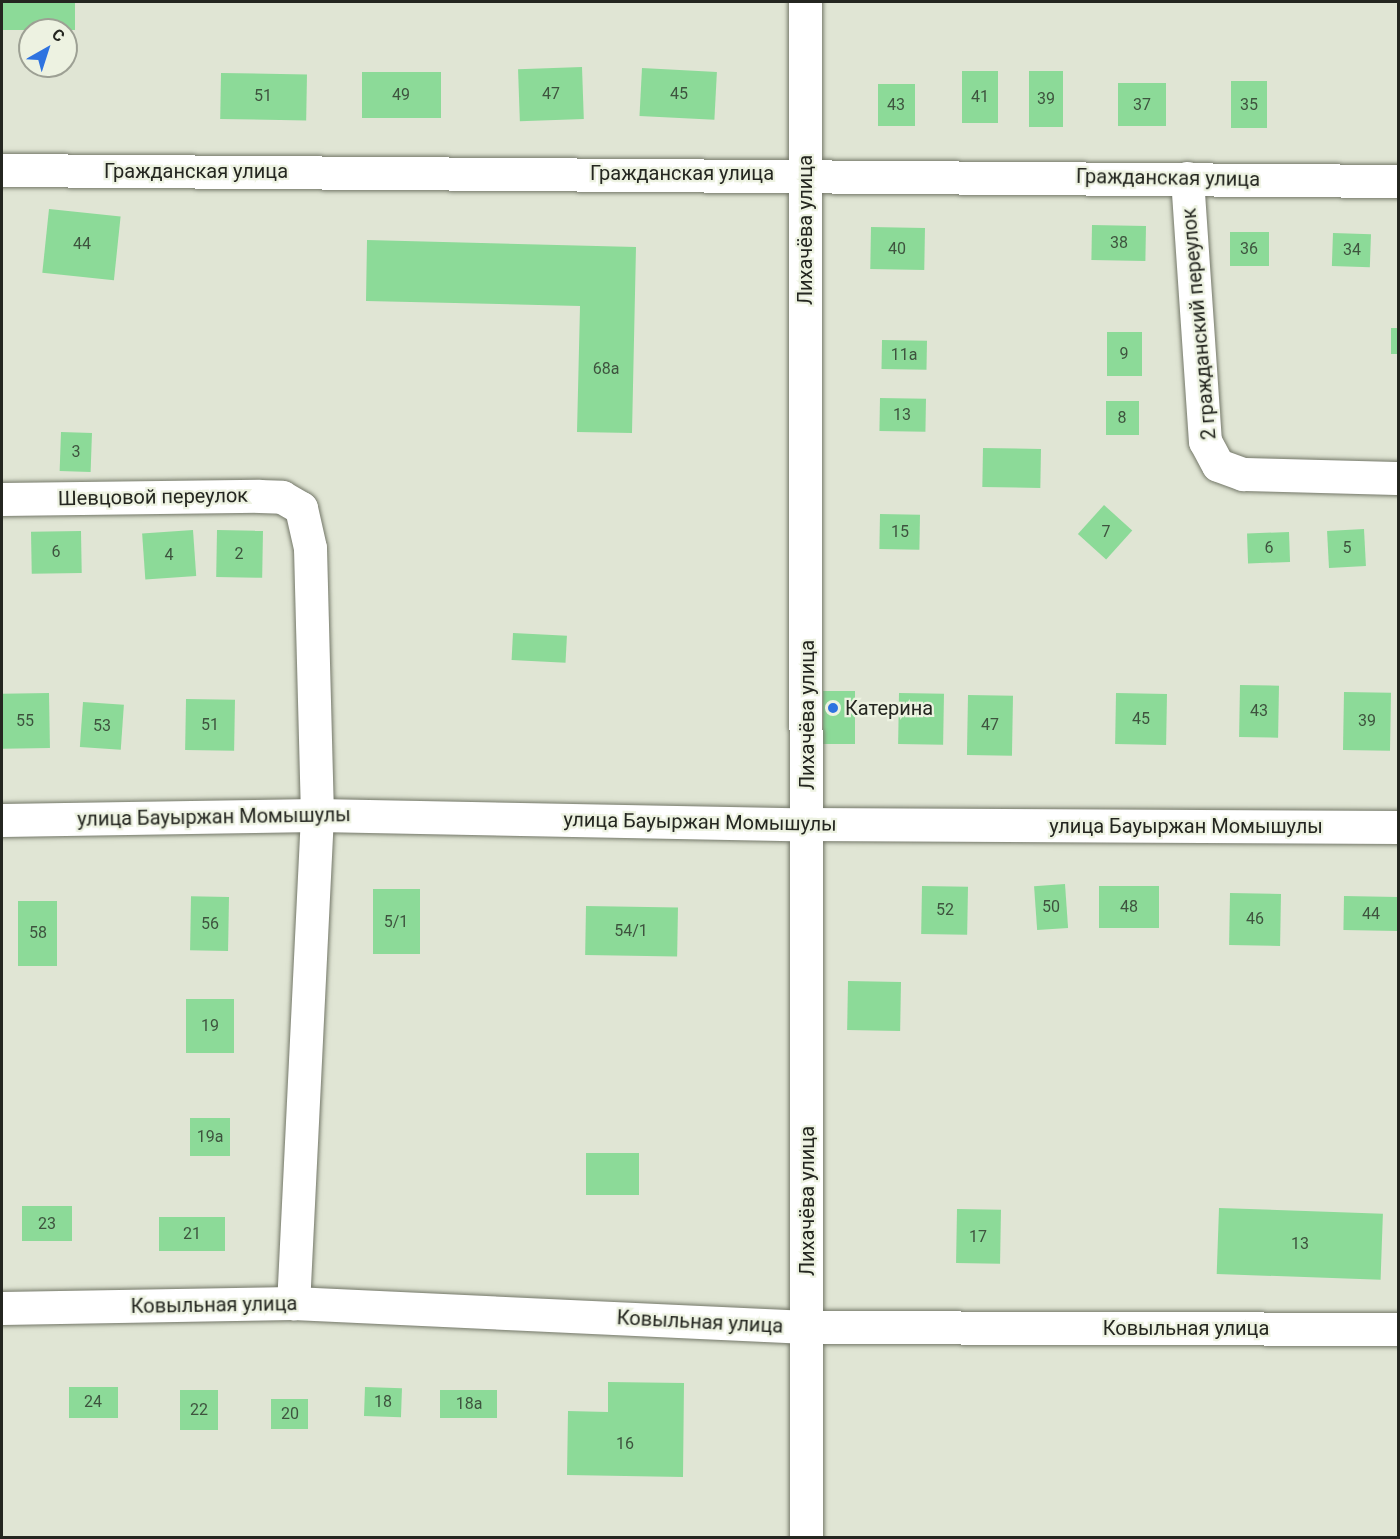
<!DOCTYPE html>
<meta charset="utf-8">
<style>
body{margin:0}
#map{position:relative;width:1400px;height:1539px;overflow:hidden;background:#e0e5d4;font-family:Roboto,sans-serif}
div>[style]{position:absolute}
.building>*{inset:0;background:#8cda98;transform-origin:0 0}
.roads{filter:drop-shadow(0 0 2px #737768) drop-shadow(0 0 2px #737768)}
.minor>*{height:33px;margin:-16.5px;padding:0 16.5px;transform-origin:16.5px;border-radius:16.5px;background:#fff}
.dots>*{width:16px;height:16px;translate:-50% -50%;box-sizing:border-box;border:3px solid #edf2e1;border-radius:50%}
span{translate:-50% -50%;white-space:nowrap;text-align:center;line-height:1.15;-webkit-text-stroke:4.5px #edf2e1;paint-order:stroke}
.number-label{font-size:16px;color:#3e533e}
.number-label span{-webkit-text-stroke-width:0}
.street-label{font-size:20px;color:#242620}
.poi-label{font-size:20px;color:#242620}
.left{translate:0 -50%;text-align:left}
.frame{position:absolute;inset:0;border:3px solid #242620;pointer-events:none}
.north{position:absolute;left:18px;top:18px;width:60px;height:60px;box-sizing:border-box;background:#edf2e1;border:2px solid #9da094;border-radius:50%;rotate:39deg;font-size:16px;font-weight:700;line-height:24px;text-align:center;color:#242620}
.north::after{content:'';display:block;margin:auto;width:21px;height:27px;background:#2e73e0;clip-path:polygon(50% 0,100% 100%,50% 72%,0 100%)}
</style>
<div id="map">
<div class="building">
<div style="left:2px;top:2px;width:73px;height:28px"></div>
<div style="left:582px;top:67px;width:52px;height:64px;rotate:88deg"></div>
<div style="left:642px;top:68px;width:75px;height:48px;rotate:3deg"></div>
<div style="left:962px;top:71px;width:36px;height:52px"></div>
<div style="left:1029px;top:71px;width:34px;height:56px"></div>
<div style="left:362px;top:72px;width:79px;height:46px"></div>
<div style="left:221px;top:73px;width:86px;height:46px;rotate:1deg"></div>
<div style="left:1231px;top:81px;width:36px;height:47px"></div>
<div style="left:1118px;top:83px;width:48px;height:43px"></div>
<div style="left:878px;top:84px;width:37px;height:42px"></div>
<div style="left:49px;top:209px;width:72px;height:64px;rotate:6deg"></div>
<div style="left:1092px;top:225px;width:54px;height:35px;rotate:1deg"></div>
<div style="left:871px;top:227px;width:54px;height:42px;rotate:1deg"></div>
<div style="left:1230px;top:232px;width:39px;height:34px"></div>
<div style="left:1333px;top:233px;width:38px;height:33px;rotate:2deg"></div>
<div style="clip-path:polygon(367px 240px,636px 247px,632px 433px,577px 432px,580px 306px,366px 301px)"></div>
<div style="left:1391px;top:328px;width:7px;height:26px"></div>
<div style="left:1107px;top:332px;width:35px;height:44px"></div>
<div style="left:882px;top:340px;width:45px;height:29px;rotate:1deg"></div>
<div style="left:880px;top:398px;width:46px;height:33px;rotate:1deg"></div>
<div style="left:1106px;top:401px;width:33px;height:34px"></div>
<div style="left:61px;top:432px;width:31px;height:39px;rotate:2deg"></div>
<div style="left:983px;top:448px;width:58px;height:39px;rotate:1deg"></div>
<div style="left:1104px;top:505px;width:38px;height:39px;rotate:42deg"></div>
<div style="left:880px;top:514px;width:40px;height:35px;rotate:1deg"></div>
<div style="left:1364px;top:529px;width:37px;height:37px;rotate:87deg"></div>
<div style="left:193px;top:530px;width:46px;height:51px;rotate:86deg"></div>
<div style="left:217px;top:530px;width:46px;height:47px;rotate:1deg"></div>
<div style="left:81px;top:531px;width:42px;height:50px;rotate:89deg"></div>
<div style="left:1289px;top:532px;width:30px;height:42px;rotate:88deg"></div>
<div style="left:513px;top:633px;width:54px;height:27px;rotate:3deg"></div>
<div style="left:1240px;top:685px;width:39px;height:52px;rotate:1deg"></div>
<div style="left:823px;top:691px;width:32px;height:53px"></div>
<div style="left:1344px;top:692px;width:47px;height:58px;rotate:1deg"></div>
<div style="left:49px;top:693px;width:55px;height:47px;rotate:89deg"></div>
<div style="left:899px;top:693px;width:45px;height:51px;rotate:1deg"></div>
<div style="left:1116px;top:693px;width:51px;height:51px;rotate:1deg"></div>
<div style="left:968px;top:695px;width:45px;height:60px;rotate:1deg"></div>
<div style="left:186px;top:699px;width:49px;height:51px;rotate:1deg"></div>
<div style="left:83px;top:702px;width:41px;height:45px;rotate:4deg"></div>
<div style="left:1065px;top:884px;width:44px;height:31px;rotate:86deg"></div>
<div style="left:922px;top:886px;width:46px;height:48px;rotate:1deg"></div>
<div style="left:1099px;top:886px;width:60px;height:42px"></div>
<div style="left:373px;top:889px;width:47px;height:65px"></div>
<div style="left:1230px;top:893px;width:51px;height:52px;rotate:1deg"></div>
<div style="left:1344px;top:896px;width:54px;height:34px;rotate:1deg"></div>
<div style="left:229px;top:897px;width:54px;height:38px;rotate:91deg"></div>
<div style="left:18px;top:901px;width:39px;height:65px"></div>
<div style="left:586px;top:906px;width:92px;height:49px;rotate:1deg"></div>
<div style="left:848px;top:981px;width:53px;height:49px;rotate:1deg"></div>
<div style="left:186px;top:999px;width:48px;height:54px"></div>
<div style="left:190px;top:1118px;width:40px;height:38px"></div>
<div style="left:586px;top:1153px;width:53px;height:42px"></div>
<div style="left:22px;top:1206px;width:50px;height:35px"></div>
<div style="left:1219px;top:1208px;width:164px;height:66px;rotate:2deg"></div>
<div style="left:957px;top:1209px;width:44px;height:54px;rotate:1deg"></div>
<div style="left:159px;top:1217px;width:66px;height:34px"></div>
<div style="clip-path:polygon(608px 1382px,684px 1383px,683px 1477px,567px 1475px,568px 1411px,608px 1412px)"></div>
<div style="left:69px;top:1387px;width:49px;height:31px"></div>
<div style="left:365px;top:1387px;width:37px;height:29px;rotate:2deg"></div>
<div style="left:180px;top:1390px;width:38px;height:40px"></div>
<div style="left:440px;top:1390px;width:57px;height:28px"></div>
<div style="left:271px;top:1399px;width:37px;height:30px"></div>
</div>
<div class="roads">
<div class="minor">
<div style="left:805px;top:2px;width:1536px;rotate:89.96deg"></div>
<div style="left:2px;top:170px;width:1396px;rotate:0.45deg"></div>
<div style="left:1187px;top:178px;width:264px;rotate:86.1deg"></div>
<div style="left:1205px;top:441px;width:27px;rotate:62deg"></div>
<div style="left:1218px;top:465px;width:27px;rotate:20deg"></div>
<div style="left:1243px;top:474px;width:155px;rotate:1.5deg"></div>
<div style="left:2px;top:499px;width:257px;rotate:-0.7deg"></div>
<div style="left:259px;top:496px;width:23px;rotate:2deg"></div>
<div style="left:282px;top:497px;width:22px;rotate:30deg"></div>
<div style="left:301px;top:508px;width:41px;rotate:77.3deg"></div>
<div style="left:310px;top:548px;width:267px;rotate:88.5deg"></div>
<div style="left:317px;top:815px;width:489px;rotate:92.8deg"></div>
<div style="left:2px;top:820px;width:315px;rotate:-0.9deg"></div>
<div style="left:317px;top:815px;width:490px;rotate:1.1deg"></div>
<div style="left:807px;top:824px;width:591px;rotate:0.29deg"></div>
<div style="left:2px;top:1308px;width:291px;rotate:-1deg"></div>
<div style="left:293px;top:1303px;width:515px;rotate:2.67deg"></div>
<div style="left:807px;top:1327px;width:591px;rotate:0.19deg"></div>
</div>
</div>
<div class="dots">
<div style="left:833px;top:708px;background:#2e73e0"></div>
</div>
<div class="number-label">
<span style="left:551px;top:94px">47</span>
<span style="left:679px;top:94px">45</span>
<span style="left:401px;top:95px">49</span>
<span style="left:263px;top:96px">51</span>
<span style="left:980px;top:97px">41</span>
<span style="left:1046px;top:99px">39</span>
<span style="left:896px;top:105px">43</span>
<span style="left:1142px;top:105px">37</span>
<span style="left:1249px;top:105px">35</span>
<span style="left:1119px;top:243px">38</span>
<span style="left:82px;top:244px">44</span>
<span style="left:897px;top:249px">40</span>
<span style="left:1249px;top:249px">36</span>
<span style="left:1352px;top:250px">34</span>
<span style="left:1124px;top:354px">9</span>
<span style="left:904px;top:355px">11а</span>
<span style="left:606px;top:369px">68а</span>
<span style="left:902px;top:415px">13</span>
<span style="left:1122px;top:418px">8</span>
<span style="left:76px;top:452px">3</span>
<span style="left:900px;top:532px">15</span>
<span style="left:1106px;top:532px">7</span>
<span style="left:1269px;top:548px">6</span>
<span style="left:1347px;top:548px">5</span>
<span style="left:56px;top:552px">6</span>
<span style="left:239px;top:554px">2</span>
<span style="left:169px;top:555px">4</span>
<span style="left:1259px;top:711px">43</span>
<span style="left:1141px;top:719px">45</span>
<span style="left:25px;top:721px">55</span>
<span style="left:1367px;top:721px">39</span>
<span style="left:210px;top:725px">51</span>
<span style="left:990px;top:725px">47</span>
<span style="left:102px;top:726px">53</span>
<span style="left:1051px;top:907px">50</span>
<span style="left:1129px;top:907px">48</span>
<span style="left:945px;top:910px">52</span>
<span style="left:1371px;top:914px">44</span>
<span style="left:1255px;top:919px">46</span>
<span style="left:396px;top:922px">5/1</span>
<span style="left:210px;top:924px">56</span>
<span style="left:631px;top:931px">54/1</span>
<span style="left:38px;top:933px">58</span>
<span style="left:210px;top:1026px">19</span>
<span style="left:210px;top:1137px">19а</span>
<span style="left:47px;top:1224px">23</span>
<span style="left:192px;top:1234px">21</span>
<span style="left:978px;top:1237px">17</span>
<span style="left:1300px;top:1244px">13</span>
<span style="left:93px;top:1402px">24</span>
<span style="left:383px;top:1402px">18</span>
<span style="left:469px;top:1404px">18а</span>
<span style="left:199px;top:1410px">22</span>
<span style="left:290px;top:1414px">20</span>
<span style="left:625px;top:1444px">16</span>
</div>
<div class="street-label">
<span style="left:196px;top:171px">Гражданская улица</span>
<span style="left:682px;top:173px">Гражданская улица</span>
<span style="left:1168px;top:178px;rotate:1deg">Гражданская улица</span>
<span style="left:805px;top:230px;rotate:-90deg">Лихачёва улица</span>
<span style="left:1199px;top:324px;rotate:-95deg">2 гражданский переулок</span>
<span style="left:153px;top:497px;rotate:-1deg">Шевцовой переулок</span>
<span style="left:807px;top:715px;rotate:-90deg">Лихачёва улица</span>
<span style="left:214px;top:817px;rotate:-1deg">улица Бауыржан Момышулы</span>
<span style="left:700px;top:822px;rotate:1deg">улица Бауыржан Момышулы</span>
<span style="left:1186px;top:826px">улица Бауыржан Момышулы</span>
<span style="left:807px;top:1201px;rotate:-90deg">Лихачёва улица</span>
<span style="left:214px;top:1305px;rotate:-1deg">Ковыльная улица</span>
<span style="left:700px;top:1322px;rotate:3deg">Ковыльная улица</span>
<span style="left:1186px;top:1328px">Ковыльная улица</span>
</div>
<div class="poi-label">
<span class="left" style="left:845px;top:708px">Катерина</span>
</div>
<div class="frame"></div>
<div class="north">С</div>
</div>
